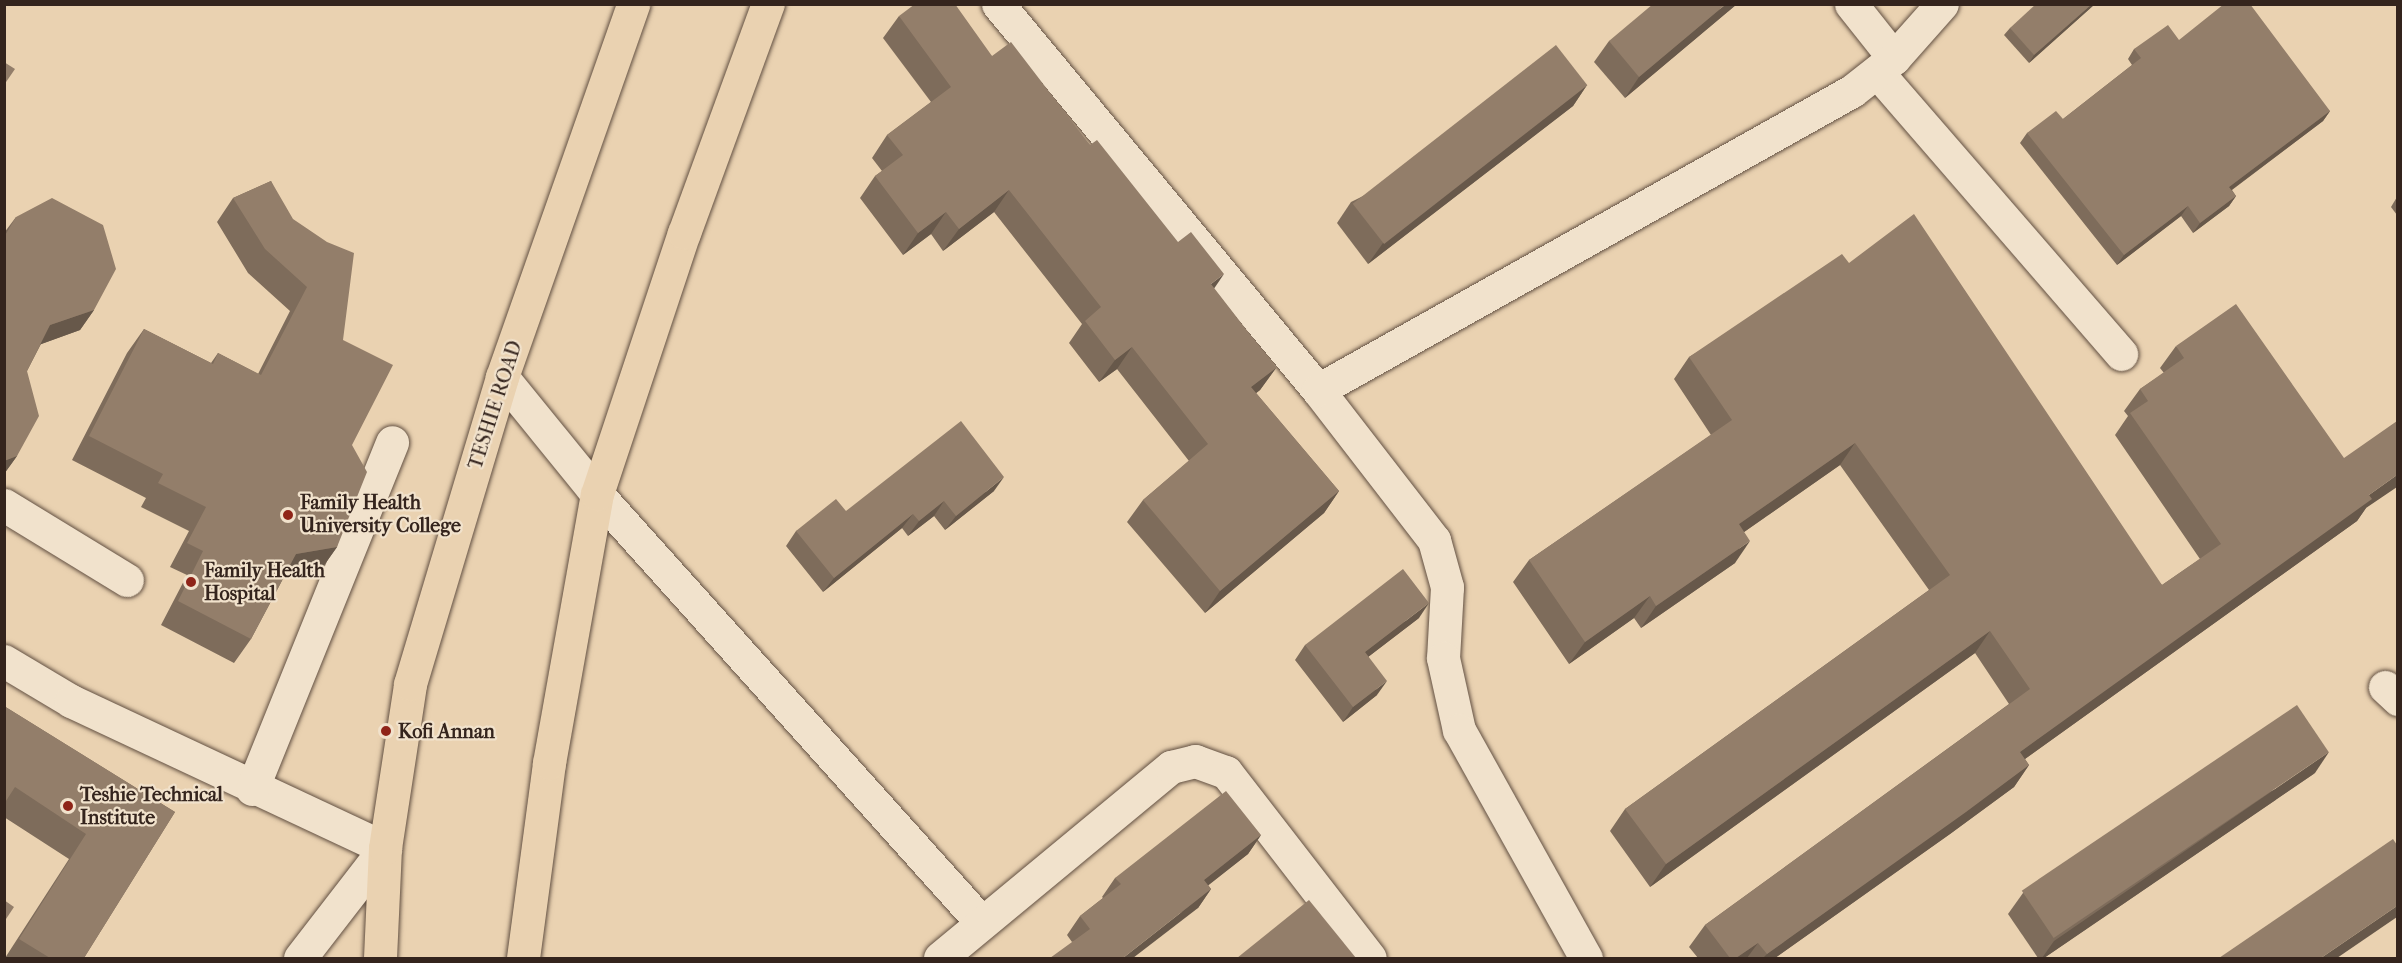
<!DOCTYPE html>
<style>
body{margin:0}
#map{position:relative;width:2402px;height:963px;overflow:hidden;background:#ead2b1;font-family:"IM FELL French Canon",serif}
div>[style]{position:absolute}
.roads{filter:drop-shadow(0 0 2px #625042) drop-shadow(0 0 2px #625042)}
.minor>*{height:33px;margin:-16.5px;padding:0 16.5px;transform-origin:16.5px;border-radius:16.5px;background:#f1e2cc}
.major>*{height:33px;margin:-16.5px;padding:0 16.5px;transform-origin:16.5px;border-radius:16.5px;background:#ead2b1}
.wall>*{inset:0;background:#7e6c5b}
.shaded-wall>*{inset:0;background:#67584a}
.building>*{inset:0;background:#937e6a;transform-origin:0 0}
.dots>*{width:16px;height:16px;translate:-50% -50%;box-sizing:border-box;border:3px solid #f1e2cc;border-radius:50%}
span{translate:-50% -50%;white-space:nowrap;text-align:center;line-height:1.15;-webkit-text-stroke:4.5px #f1e2cc;paint-order:stroke}
.street-label{font-size:20px;color:#34241d}
.poi-label{font-size:20px;color:#34241d;font-weight:700}
.left{translate:0 -50%;text-align:left}
.frame{position:absolute;inset:0;border:6px solid #34241d;pointer-events:none}
</style>
<div id="map">
<div class="roads">
<div class="minor">
<div style="left:998px;top:4px;width:501px;rotate:50.34deg"></div>
<div style="left:1318px;top:390px;width:190px;rotate:52.3deg"></div>
<div style="left:1434px;top:540px;width:49px;rotate:74.5deg"></div>
<div style="left:1447px;top:587px;width:71px;rotate:93.2deg"></div>
<div style="left:1443px;top:658px;width:74px;rotate:77.5deg"></div>
<div style="left:1459px;top:730px;width:261px;rotate:60.9deg"></div>
<div style="left:1851px;top:4px;width:69px;rotate:51.5deg"></div>
<div style="left:1877px;top:72px;width:373px;rotate:49.1deg"></div>
<div style="left:502px;top:377px;width:151px;rotate:50.9deg"></div>
<div style="left:597px;top:494px;width:576px;rotate:48.09deg"></div>
<div style="left:1318px;top:390px;width:612px;rotate:-29.25deg"></div>
<div style="left:1852px;top:91px;width:53px;rotate:-38.2deg"></div>
<div style="left:1894px;top:58px;width:72px;rotate:-48.4deg"></div>
<div style="left:4px;top:505px;width:144px;rotate:31.4deg"></div>
<div style="left:4px;top:661px;width:78px;rotate:30.8deg"></div>
<div style="left:71px;top:701px;width:347px;rotate:25.1deg"></div>
<div style="left:385px;top:848px;width:139px;rotate:127.7deg"></div>
<div style="left:2385px;top:687px;width:18px;rotate:43deg"></div>
<div style="left:252px;top:789px;width:374px;rotate:-68deg"></div>
<div style="left:940px;top:958px;width:300px;rotate:-39.6deg"></div>
<div style="left:1171px;top:767px;width:25px;rotate:-14deg"></div>
<div style="left:1195px;top:761px;width:33px;rotate:20deg"></div>
<div style="left:1226px;top:772px;width:235px;rotate:52.3deg"></div>
</div>
<div class="major">
<div style="left:380px;top:958px;width:110px;rotate:-87.4deg"></div>
<div style="left:385px;top:848px;width:166px;rotate:-81.3deg"></div>
<div style="left:410px;top:684px;width:320px;rotate:-73.3deg"></div>
<div style="left:502px;top:377px;width:395px;rotate:-70.6deg"></div>
<div style="left:523px;top:958px;width:197px;rotate:-82.4deg"></div>
<div style="left:549px;top:763px;width:273px;rotate:-79.9deg"></div>
<div style="left:597px;top:494px;width:275px;rotate:-71.6deg"></div>
<div style="left:684px;top:233px;width:244px;rotate:-69.9deg"></div>
</div>
</div>
<div class="wall">
<div style="clip-path:polygon(1737px 4px,1625px 98px,1594px 62px,1609px 41px)"></div>
<div style="clip-path:polygon(2095px 4px,2029px 63px,2004px 35px,2010px 28px)"></div>
<div style="clip-path:polygon(899px 16px,992px 56px,1090px 145px,1214px 289px,1276px 368px,1260px 390px,1256px 393px,1339px 491px,1324px 513px,1205px 613px,1127px 522px,1143px 500px,1189px 461px,1117px 369px,1099px 382px,1069px 343px,1082px 324px,994px 212px,943px 251px,931px 234px,903px 255px,860px 198px,875px 176px,882px 171px,872px 158px,887px 135px,931px 102px,883px 38px)"></div>
<div style="clip-path:polygon(2179px 40px,2330px 111px,2323px 121px,2232px 190px,2236px 196px,2229px 206px,2193px 233px,2181px 216px,2117px 265px,2020px 143px,2027px 133px,2063px 119px,2132px 65px,2128px 59px,2134px 49px)"></div>
<div style="clip-path:polygon(1587px 85px,1573px 106px,1368px 264px,1337px 223px,1351px 202px)"></div>
<div style="clip-path:polygon(271px 181px,343px 340px,352px 445px,337px 547px,320px 571px,284px 577px,251px 639px,234px 663px,161px 625px,187px 575px,170px 567px,189px 531px,141px 507px,146px 498px,72px 460px,127px 353px,144px 329px,211px 363px,218px 353px,258px 374px,290px 311px,248px 273px,217px 222px,233px 198px)"></div>
<div style="clip-path:polygon(2397px 197px,2397px 215px,2391px 207px)"></div>
<div style="clip-path:polygon(16px 217px,94px 310px,80px 330px,41px 344px,27px 371px,17px 456px,4px 474px,4px 233px)"></div>
<div style="clip-path:polygon(1849px 263px,2162px 585px,2200px 559px,2115px 435px,2128px 416px,2124px 411px,2140px 389px,2164px 373px,2160px 368px,2176px 346px,2366px 508px,2357px 521px,2025px 759px,2029px 765px,2014px 787px,1950px 834px,1775px 958px,1698px 958px,1689px 947px,1705px 925px,2009px 704px,1975px 653px,1650px 887px,1610px 831px,1625px 809px,1929px 590px,1840px 465px,1744px 532px,1735px 563px,1641px 628px,1634px 618px,1569px 664px,1513px 582px,1529px 560px,1711px 435px,1674px 379px,1689px 357px)"></div>
<div style="clip-path:polygon(994px 491px,945px 530px,934px 516px,908px 536px,902px 528px,823px 592px,786px 546px,796px 531px,846px 511px)"></div>
<div style="clip-path:polygon(1419px 618px,1368px 657px,1377px 695px,1343px 722px,1295px 660px,1305px 645px)"></div>
<div style="clip-path:polygon(4px 706px,175px 812px,84px 958px,5px 958px,69px 859px,4px 817px)"></div>
<div style="clip-path:polygon(2315px 773px,2044px 958px,2038px 958px,2008px 914px,2023px 893px)"></div>
<div style="clip-path:polygon(1261px 835px,1248px 854px,1208px 885px,1211px 889px,1198px 908px,1072px 942px,1067px 935px,1080px 916px,1103px 898px,1102px 897px,1115px 878px)"></div>
</div>
<div class="shaded-wall">
<div style="clip-path:polygon(1726px 4px,1737px 4px,1625px 98px,1639px 77px)"></div>
<div style="clip-path:polygon(2092px 4px,2095px 4px,2029px 63px,2034px 55px)"></div>
<div style="clip-path:polygon(1587px 85px,1573px 106px,1368px 264px,1383px 243px)"></div>
<div style="clip-path:polygon(2330px 111px,2323px 121px,2222px 197px,2229px 187px)"></div>
<div style="clip-path:polygon(1009px 190px,994px 212px,943px 251px,959px 229px)"></div>
<div style="clip-path:polygon(2236px 196px,2229px 206px,2193px 233px,2200px 223px)"></div>
<div style="clip-path:polygon(2188px 206px,2181px 216px,2117px 265px,2124px 255px)"></div>
<div style="clip-path:polygon(946px 212px,931px 234px,903px 255px,918px 233px)"></div>
<div style="clip-path:polygon(1224px 274px,1209px 296px,1211px 284px)"></div>
<div style="clip-path:polygon(94px 310px,80px 330px,36px 346px,50px 325px)"></div>
<div style="clip-path:polygon(1132px 347px,1117px 369px,1099px 382px,1115px 360px)"></div>
<div style="clip-path:polygon(1276px 368px,1260px 390px,1236px 409px,1251px 387px)"></div>
<div style="clip-path:polygon(1855px 443px,1840px 465px,1724px 546px,1739px 524px)"></div>
<div style="clip-path:polygon(17px 456px,4px 474px,4px 461px)"></div>
<div style="clip-path:polygon(2397px 475px,2397px 487px,2366px 508px,2357px 521px,2004px 774px,2020px 752px,2369px 495px)"></div>
<div style="clip-path:polygon(1004px 477px,994px 491px,945px 530px,956px 516px)"></div>
<div style="clip-path:polygon(1339px 491px,1324px 513px,1205px 613px,1220px 591px)"></div>
<div style="clip-path:polygon(944px 501px,934px 516px,908px 536px,919px 521px)"></div>
<div style="clip-path:polygon(913px 514px,902px 528px,823px 592px,834px 578px)"></div>
<div style="clip-path:polygon(1750px 541px,1735px 563px,1641px 628px,1656px 606px)"></div>
<div style="clip-path:polygon(337px 547px,320px 571px,279px 578px,296px 554px)"></div>
<div style="clip-path:polygon(1650px 596px,1634px 618px,1569px 664px,1585px 642px)"></div>
<div style="clip-path:polygon(1429px 603px,1419px 618px,1355px 667px,1365px 652px)"></div>
<div style="clip-path:polygon(1990px 631px,1975px 653px,1650px 887px,1666px 864px)"></div>
<div style="clip-path:polygon(1387px 681px,1377px 695px,1343px 722px,1353px 707px)"></div>
<div style="clip-path:polygon(2329px 752px,2315px 773px,2044px 958px,2042px 958px,2054px 941px)"></div>
<div style="clip-path:polygon(2029px 765px,2014px 787px,1950px 834px,1775px 958px,1763px 958px,1767px 954px)"></div>
<div style="clip-path:polygon(1261px 835px,1248px 854px,1191px 899px,1204px 880px)"></div>
<div style="clip-path:polygon(1211px 889px,1198px 908px,1133px 958px,1123px 958px)"></div>
<div style="clip-path:polygon(2397px 906px,2397px 917px,2337px 958px,2321px 958px)"></div>
<div style="clip-path:polygon(1758px 943px,1747px 958px,1736px 958px)"></div>
</div>
<div class="building">
<div style="clip-path:polygon(915px 4px,955px 4px,992px 56px,1011px 42px,1090px 145px,1097px 140px,1178px 242px,1191px 232px,1224px 274px,1211px 284px,1276px 368px,1251px 387px,1339px 491px,1220px 591px,1143px 500px,1208px 444px,1132px 347px,1115px 360px,1085px 321px,1101px 307px,1009px 190px,959px 229px,946px 212px,918px 233px,875px 176px,903px 155px,887px 135px,951px 87px,899px 16px)"></div>
<div style="clip-path:polygon(1653px 4px,1726px 4px,1639px 77px,1609px 41px)"></div>
<div style="clip-path:polygon(2036px 4px,2092px 4px,2034px 55px,2010px 28px)"></div>
<div style="clip-path:polygon(2224px 4px,2250px 4px,2330px 111px,2229px 187px,2236px 196px,2200px 223px,2188px 206px,2124px 255px,2027px 133px,2056px 111px,2063px 119px,2141px 58px,2134px 49px,2168px 25px,2179px 40px)"></div>
<div style="left:1556px;top:45px;width:51px;height:258px;rotate:52deg"></div>
<div style="clip-path:polygon(4px 62px,15px 69px,4px 85px)"></div>
<div style="clip-path:polygon(271px 181px,293px 219px,327px 242px,354px 253px,343px 340px,393px 365px,352px 445px,367px 472px,337px 547px,296px 554px,251px 639px,178px 601px,203px 551px,187px 543px,206px 507px,158px 483px,163px 474px,89px 436px,144px 329px,213px 364px,218px 353px,261px 375px,307px 287px,265px 249px,233px 198px)"></div>
<div style="clip-path:polygon(52px 198px,103px 225px,116px 269px,94px 310px,50px 325px,27px 371px,39px 416px,17px 456px,4px 461px,4px 237px,16px 217px)"></div>
<div style="clip-path:polygon(1914px 214px,2162px 585px,2221px 544px,2130px 413px,2148px 401px,2140px 389px,2184px 358px,2176px 346px,2236px 304px,2344px 458px,2397px 421px,2397px 475px,2369px 495px,2372px 499px,2020px 752px,2029px 765px,1966px 812px,1767px 954px,1758px 943px,1736px 958px,1730px 958px,1705px 925px,2030px 689px,1990px 631px,1666px 864px,1625px 809px,1950px 575px,1855px 443px,1739px 524px,1750px 541px,1656px 606px,1650px 596px,1585px 642px,1529px 560px,1732px 420px,1689px 357px,1842px 254px,1849px 263px)"></div>
<div style="clip-path:polygon(961px 421px,1004px 477px,956px 516px,944px 501px,919px 521px,913px 514px,834px 578px,796px 531px,836px 499px,846px 511px)"></div>
<div style="clip-path:polygon(1403px 569px,1429px 603px,1365px 652px,1387px 681px,1353px 707px,1305px 645px)"></div>
<div style="left:2297px;top:705px;width:57px;height:332px;rotate:56deg"></div>
<div style="clip-path:polygon(4px 706px,175px 812px,84px 958px,50px 958px,19px 939px,86px 834px,15px 787px,4px 804px)"></div>
<div style="clip-path:polygon(1226px 791px,1261px 835px,1204px 880px,1211px 889px,1123px 958px,1050px 958px,1090px 929px,1080px 916px,1121px 884px,1115px 878px)"></div>
<div style="clip-path:polygon(2393px 839px,2397px 845px,2397px 906px,2321px 958px,2219px 958px)"></div>
<div style="clip-path:polygon(4px 900px,14px 907px,4px 922px)"></div>
<div style="clip-path:polygon(1309px 900px,1356px 958px,1237px 958px)"></div>
</div>
<div class="dots">
<div style="left:288px;top:515px;background:#8f2418"></div>
<div style="left:191px;top:582px;background:#8f2418"></div>
<div style="left:386px;top:731px;background:#8f2418"></div>
<div style="left:68px;top:806px;background:#8f2418"></div>
</div>
<div class="street-label">
<span style="left:495px;top:405px;rotate:-72deg">TESHIE ROAD</span>
</div>
<div class="poi-label">
<span class="left" style="left:300px;top:514px">Family Health<br>University College</span>
<span class="left" style="left:204px;top:582px">Family Health<br>Hospital</span>
<span class="left" style="left:398px;top:731px">Kofi Annan</span>
<span class="left" style="left:80px;top:806px">Teshie Technical<br>Institute</span>
</div>
<div class="frame"></div>
</div>
